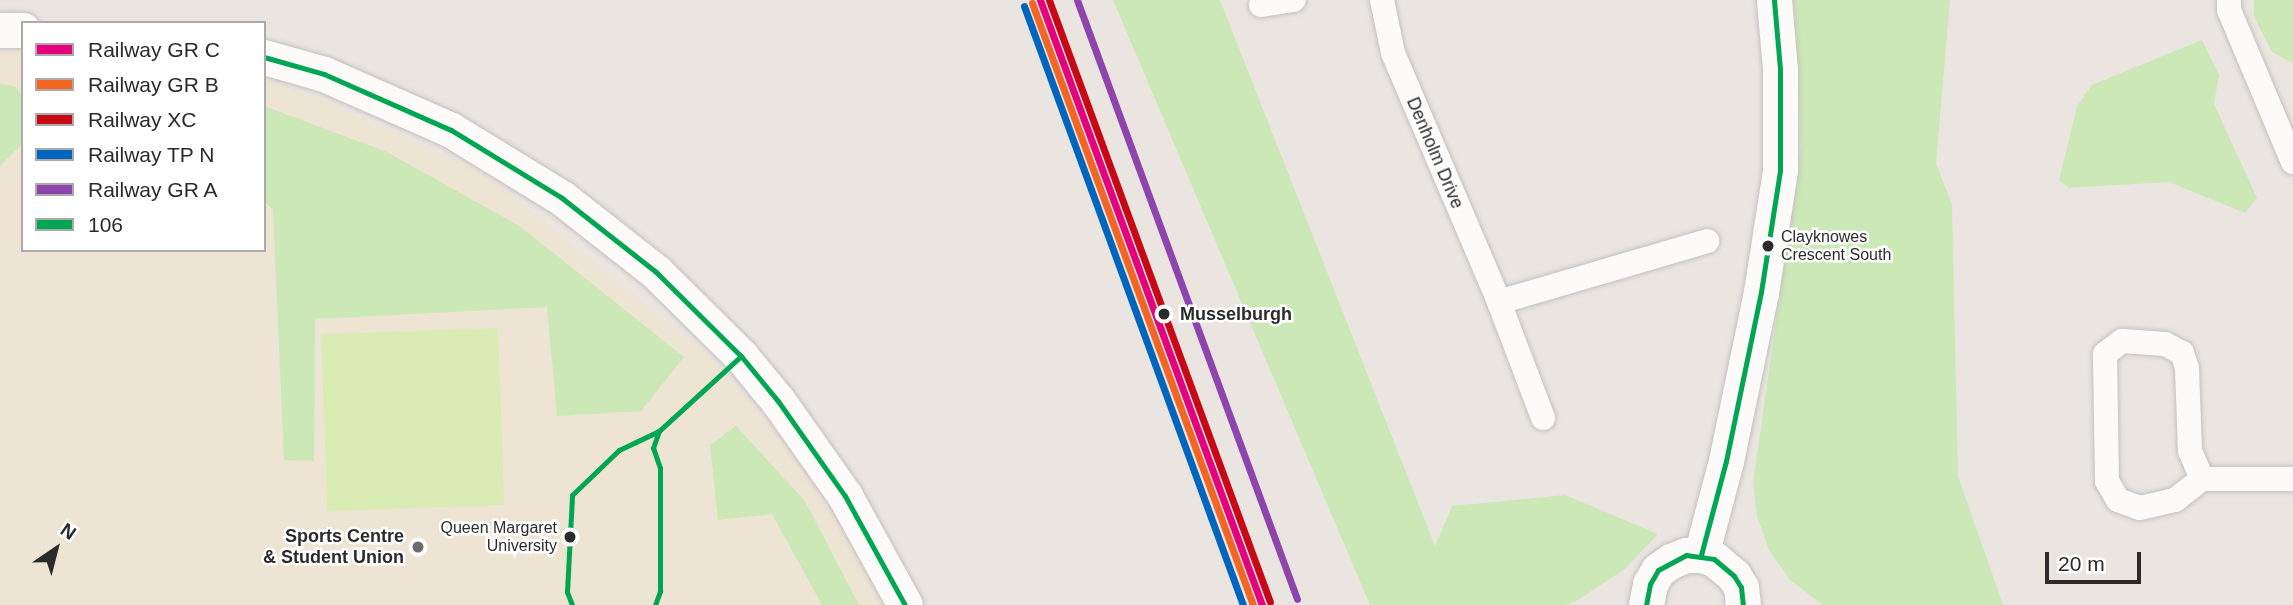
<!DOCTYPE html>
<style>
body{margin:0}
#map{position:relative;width:2293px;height:605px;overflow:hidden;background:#eae5e0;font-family:Helvetica,sans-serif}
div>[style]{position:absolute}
.education>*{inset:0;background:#eee4d4}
.green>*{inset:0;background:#cce8b6}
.pitch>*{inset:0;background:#d9ecb3;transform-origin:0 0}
.roads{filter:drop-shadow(0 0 2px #c3c1c2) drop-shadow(0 0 2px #c3c1c2)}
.street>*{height:24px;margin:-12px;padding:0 12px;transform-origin:12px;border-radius:12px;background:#fcfbfa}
.secondary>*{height:35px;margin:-17.5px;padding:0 17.5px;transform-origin:17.5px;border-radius:17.5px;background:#fcfbfa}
.bus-1>*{height:5px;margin:-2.5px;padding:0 2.5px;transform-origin:2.5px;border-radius:2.5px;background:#00a651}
.rail-1>*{height:7px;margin:-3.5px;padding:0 3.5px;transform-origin:3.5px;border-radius:3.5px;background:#e5007d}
.rail-2>*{height:7px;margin:-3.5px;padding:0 3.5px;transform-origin:3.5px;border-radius:3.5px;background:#f26522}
.rail-3>*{height:7px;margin:-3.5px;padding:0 3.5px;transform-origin:3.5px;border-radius:3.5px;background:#c80815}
.rail-4>*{height:7px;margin:-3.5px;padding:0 3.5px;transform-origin:3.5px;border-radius:3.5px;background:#0065bd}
.rail-5>*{height:7px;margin:-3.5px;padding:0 3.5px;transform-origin:3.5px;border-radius:3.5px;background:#8e44ad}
.dots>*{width:19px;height:19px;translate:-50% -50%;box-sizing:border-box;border:4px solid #fff;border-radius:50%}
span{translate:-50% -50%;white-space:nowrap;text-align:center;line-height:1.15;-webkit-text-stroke:5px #fff;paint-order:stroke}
.bus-label{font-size:16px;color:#2b2b2b}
.left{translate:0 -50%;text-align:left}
.right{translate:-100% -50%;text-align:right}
.street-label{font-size:18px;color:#2b2b2b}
.stop-label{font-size:18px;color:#2b2b2b;font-weight:700}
.poi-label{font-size:18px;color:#2b2b2b;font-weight:700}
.legend{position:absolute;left:21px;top:21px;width:245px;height:231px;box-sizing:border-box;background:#fff;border:2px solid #aaa;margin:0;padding:9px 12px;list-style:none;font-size:21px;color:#2b2b2b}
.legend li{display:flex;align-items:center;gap:14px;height:35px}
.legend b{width:35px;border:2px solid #aaa}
.north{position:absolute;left:21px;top:514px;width:70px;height:70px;-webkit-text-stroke:5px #fff;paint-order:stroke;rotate:35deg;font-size:19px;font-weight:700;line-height:28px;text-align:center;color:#2b2b2b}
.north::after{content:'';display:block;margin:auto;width:24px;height:32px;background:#2b2b2b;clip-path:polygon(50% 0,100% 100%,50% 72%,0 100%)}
.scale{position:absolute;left:2045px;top:552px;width:96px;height:32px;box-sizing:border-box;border:4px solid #2b2b2b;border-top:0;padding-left:9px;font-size:21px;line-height:24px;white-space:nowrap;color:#2b2b2b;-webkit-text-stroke:5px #fff;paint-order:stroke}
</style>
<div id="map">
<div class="education">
<div style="clip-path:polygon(0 51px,23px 51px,23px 250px,264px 250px,264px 81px,306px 93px,485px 174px,707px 354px,834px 494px,888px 605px,0 605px)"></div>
</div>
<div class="green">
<div style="clip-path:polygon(1113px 0,1220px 0,1435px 546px,1452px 506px,1565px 495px,1658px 534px,1625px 569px,1578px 600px,1566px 605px,1370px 605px)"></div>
<div style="clip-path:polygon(1794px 0,1950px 0,1936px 163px,1952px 205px,1958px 476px,2003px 605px,1823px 605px,1789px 579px,1769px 550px,1757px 516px,1753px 483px,1801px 147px)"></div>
<div style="clip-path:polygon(2254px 0,2293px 0,2293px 63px,2272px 52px,2254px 17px)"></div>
<div style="clip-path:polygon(2202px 40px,2219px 75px,2214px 104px,2257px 198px,2245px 213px,2169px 182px,2069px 188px,2059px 180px,2077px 106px,2092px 85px)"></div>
<div style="clip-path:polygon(0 84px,15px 86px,23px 97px,23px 143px,0 166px)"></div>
<div style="clip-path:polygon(264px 106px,387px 152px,521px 227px,684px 357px,641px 411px,557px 416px,547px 307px,315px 319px,314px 461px,284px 460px,273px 210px,264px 201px)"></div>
<div style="clip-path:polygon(736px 426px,805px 501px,859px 605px,822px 605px,772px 514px,718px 520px,710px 445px)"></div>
</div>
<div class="pitch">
<div style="left:498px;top:328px;width:177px;height:177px;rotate:88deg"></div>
</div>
<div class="roads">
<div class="street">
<div style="left:1382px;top:0;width:54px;rotate:78.3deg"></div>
<div style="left:1393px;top:53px;width:271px;rotate:66.9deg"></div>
<div style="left:1499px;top:302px;width:124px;rotate:69.2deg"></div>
<div style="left:2229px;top:0;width:10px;rotate:90deg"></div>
<div style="left:2229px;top:10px;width:165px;rotate:67.2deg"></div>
<div style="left:1261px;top:5px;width:33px;rotate:-9deg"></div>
<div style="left:1499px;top:302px;width:217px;rotate:-16.3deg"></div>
<div style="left:2202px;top:479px;width:30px;rotate:-113deg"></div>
<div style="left:2190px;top:451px;width:83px;rotate:-92.1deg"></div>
<div style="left:2187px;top:368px;width:16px;rotate:-108deg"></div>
<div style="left:2182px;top:353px;width:19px;rotate:-152deg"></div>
<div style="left:2165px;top:344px;width:43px;rotate:-176deg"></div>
<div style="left:2122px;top:341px;width:21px;rotate:143deg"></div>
<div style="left:2105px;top:354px;width:127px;rotate:89.1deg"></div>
<div style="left:2107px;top:481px;width:22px;rotate:60deg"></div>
<div style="left:2118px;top:500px;width:23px;rotate:20deg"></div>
<div style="left:2140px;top:508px;width:36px;rotate:-13deg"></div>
<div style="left:2175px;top:500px;width:34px;rotate:-38deg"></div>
<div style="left:2202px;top:479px;width:91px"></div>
</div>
<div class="secondary">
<div style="left:0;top:30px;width:23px"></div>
<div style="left:264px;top:57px;width:62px;rotate:15.8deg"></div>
<div style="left:324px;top:74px;width:139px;rotate:23.8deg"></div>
<div style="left:451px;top:130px;width:130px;rotate:31.5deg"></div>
<div style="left:562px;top:198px;width:120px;rotate:38.2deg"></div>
<div style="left:656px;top:272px;width:120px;rotate:44.7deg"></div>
<div style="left:741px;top:356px;width:58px;rotate:50.6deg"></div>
<div style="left:778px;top:401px;width:116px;rotate:54.8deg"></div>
<div style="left:845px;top:496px;width:124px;rotate:61.2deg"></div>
<div style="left:1701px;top:555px;width:97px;rotate:-75.1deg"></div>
<div style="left:1726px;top:461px;width:173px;rotate:-78.3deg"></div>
<div style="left:1761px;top:292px;width:123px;rotate:-81.1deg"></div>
<div style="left:1780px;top:170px;width:101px;rotate:-90deg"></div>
<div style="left:1780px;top:69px;width:69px;rotate:-95deg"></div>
<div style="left:1646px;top:605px;width:21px;rotate:-79deg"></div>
<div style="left:1650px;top:584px;width:16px;rotate:-60deg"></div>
<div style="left:1658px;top:570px;width:16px;rotate:-35deg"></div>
<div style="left:1671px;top:561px;width:16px;rotate:-22deg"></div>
<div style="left:1686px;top:555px;width:15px"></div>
<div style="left:1701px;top:555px;width:14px;rotate:17deg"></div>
<div style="left:1714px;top:559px;width:26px;rotate:40deg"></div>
<div style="left:1734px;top:576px;width:13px;rotate:58deg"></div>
<div style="left:1741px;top:587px;width:18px;rotate:84deg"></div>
</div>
</div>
<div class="bus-1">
<div style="left:264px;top:57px;width:62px;rotate:15.8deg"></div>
<div style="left:324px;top:74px;width:139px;rotate:23.8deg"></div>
<div style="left:451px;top:130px;width:130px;rotate:31.5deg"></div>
<div style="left:562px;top:198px;width:120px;rotate:38.2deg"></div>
<div style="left:656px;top:272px;width:120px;rotate:44.7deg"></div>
<div style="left:741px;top:356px;width:58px;rotate:50.6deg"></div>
<div style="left:778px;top:401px;width:116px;rotate:54.8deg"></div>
<div style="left:845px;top:496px;width:124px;rotate:61.2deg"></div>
<div style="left:1701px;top:555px;width:97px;rotate:-75.1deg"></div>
<div style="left:1726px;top:461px;width:173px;rotate:-78.3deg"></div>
<div style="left:1761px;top:292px;width:123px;rotate:-81.1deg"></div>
<div style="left:1780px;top:170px;width:101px;rotate:-90deg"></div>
<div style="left:1780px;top:69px;width:69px;rotate:-95deg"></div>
<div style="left:572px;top:605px;width:14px;rotate:-111deg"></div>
<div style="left:567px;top:592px;width:97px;rotate:-87deg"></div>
<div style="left:572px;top:495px;width:65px;rotate:-43.8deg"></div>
<div style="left:619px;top:450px;width:44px;rotate:-25.4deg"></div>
<div style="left:655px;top:605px;width:15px;rotate:-70deg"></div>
<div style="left:660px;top:591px;width:123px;rotate:-90deg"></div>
<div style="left:660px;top:468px;width:21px;rotate:-109deg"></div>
<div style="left:653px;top:448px;width:18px;rotate:-71deg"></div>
<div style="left:659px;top:431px;width:111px;rotate:-42.4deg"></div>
<div style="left:1646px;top:605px;width:21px;rotate:-79deg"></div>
<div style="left:1650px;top:584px;width:16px;rotate:-60deg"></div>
<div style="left:1658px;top:570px;width:32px;rotate:-28deg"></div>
<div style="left:1686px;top:555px;width:28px;rotate:8deg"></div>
<div style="left:1714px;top:559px;width:26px;rotate:40deg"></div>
<div style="left:1734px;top:576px;width:13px;rotate:58deg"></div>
<div style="left:1741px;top:587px;width:18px;rotate:84deg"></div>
</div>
<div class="rail-1">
<div style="left:1040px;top:0;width:644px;rotate:69.85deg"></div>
</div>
<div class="rail-2">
<div style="left:1032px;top:3px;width:641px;rotate:69.84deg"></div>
</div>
<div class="rail-3">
<div style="left:1049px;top:0;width:641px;rotate:69.84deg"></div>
</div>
<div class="rail-4">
<div style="left:1024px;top:6px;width:638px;rotate:69.92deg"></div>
</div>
<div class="rail-5">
<div style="left:1077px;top:0;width:638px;rotate:69.83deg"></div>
</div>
<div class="dots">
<div style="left:1768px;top:246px;background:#2b2b2b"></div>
<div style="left:1164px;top:314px;background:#2b2b2b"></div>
<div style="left:570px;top:537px;background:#2b2b2b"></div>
<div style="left:418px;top:547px;background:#6e6c6a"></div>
</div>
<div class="bus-label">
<span class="left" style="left:1781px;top:246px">Clayknowes<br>Crescent South</span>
<span class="right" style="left:557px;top:537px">Queen Margaret<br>University</span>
</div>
<div class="street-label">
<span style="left:1435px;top:153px;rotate:67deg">Denholm Drive</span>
</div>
<div class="stop-label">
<span class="left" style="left:1180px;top:314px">Musselburgh</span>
</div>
<div class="poi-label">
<span class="right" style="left:404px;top:547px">Sports Centre<br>&amp; Student Union</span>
</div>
<ul class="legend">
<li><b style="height:9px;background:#e5007d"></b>Railway GR C</li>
<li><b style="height:9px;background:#f26522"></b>Railway GR B</li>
<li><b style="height:9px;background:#c80815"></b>Railway XC</li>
<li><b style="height:9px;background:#0065bd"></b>Railway TP N</li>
<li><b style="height:9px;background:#8e44ad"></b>Railway GR A</li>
<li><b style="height:9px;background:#00a651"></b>106</li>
</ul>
<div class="north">N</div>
<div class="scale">20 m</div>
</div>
